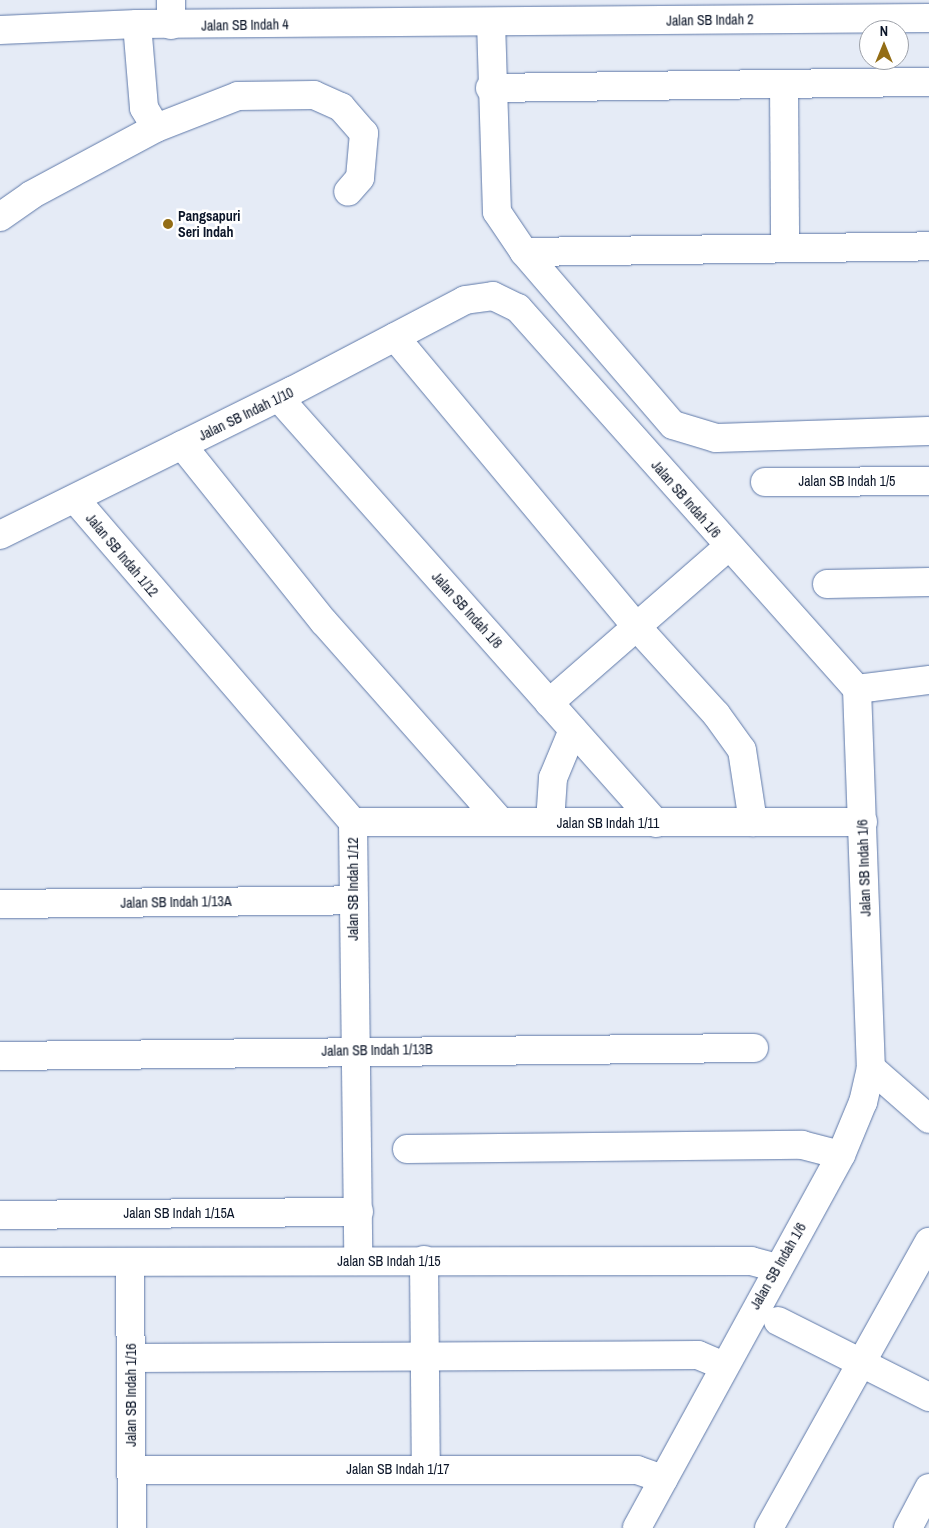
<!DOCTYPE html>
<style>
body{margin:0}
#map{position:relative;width:929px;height:1528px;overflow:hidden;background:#e5ebf6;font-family:"Archivo Narrow",sans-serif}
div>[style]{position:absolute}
.roads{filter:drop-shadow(0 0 1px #5f79a9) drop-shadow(0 0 1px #5f79a9)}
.minor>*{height:28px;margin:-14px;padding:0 14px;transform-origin:14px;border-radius:14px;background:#fff}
.dots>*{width:14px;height:14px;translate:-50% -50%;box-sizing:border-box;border:2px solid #fff;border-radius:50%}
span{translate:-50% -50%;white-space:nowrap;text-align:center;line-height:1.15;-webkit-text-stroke:5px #fff;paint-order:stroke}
.street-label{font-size:14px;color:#0b1528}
.poi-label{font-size:14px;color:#0b1528;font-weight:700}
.left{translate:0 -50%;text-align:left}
.north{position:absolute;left:859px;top:20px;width:50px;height:50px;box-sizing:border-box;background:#fff;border:1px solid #9da1a9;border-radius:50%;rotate:0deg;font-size:14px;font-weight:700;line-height:20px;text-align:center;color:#0b1528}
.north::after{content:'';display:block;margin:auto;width:18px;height:22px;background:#936d15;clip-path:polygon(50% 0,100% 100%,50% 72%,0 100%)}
</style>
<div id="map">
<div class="roads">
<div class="minor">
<div style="left:171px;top:0;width:25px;rotate:90deg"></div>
<div style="left:491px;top:22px;width:190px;rotate:88.2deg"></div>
<div style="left:497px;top:212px;width:48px;rotate:56deg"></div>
<div style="left:524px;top:252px;width:228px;rotate:49.3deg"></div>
<div style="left:673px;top:425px;width:45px;rotate:16.8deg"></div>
<div style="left:716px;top:438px;width:213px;rotate:-1.9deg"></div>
<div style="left:137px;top:24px;width:84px;rotate:85.2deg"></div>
<div style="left:144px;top:108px;width:23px;rotate:59deg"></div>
<div style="left:156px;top:128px;width:88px;rotate:-21.3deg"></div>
<div style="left:238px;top:96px;width:76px;rotate:-0.8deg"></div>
<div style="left:314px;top:95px;width:30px;rotate:24deg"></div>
<div style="left:341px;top:107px;width:35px;rotate:49deg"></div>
<div style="left:364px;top:133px;width:45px;rotate:95.1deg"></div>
<div style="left:360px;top:178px;width:18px;rotate:131deg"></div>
<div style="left:0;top:30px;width:137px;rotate:-2.5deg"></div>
<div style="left:137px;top:24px;width:792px;rotate:-0.43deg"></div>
<div style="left:784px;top:85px;width:163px;rotate:89.6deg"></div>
<div style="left:490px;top:88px;width:439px;rotate:-0.8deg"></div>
<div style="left:0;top:217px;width:38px;rotate:-35deg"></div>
<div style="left:31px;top:195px;width:142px;rotate:-28.2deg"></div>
<div style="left:524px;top:252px;width:405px;rotate:-0.8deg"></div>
<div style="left:395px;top:337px;width:378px;rotate:50.2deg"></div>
<div style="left:637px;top:627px;width:118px;rotate:47.8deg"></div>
<div style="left:716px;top:714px;width:44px;rotate:54.2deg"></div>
<div style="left:742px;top:750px;width:73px;rotate:81.3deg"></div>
<div style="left:279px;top:398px;width:568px;rotate:48.43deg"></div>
<div style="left:182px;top:445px;width:227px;rotate:51.3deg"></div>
<div style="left:324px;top:622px;width:267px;rotate:48.5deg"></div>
<div style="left:765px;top:482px;width:164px;rotate:-0.3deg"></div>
<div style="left:75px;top:499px;width:426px;rotate:49.3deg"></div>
<div style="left:353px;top:822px;width:439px;rotate:89.3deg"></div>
<div style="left:0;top:535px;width:326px;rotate:-26.3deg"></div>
<div style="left:292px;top:391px;width:195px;rotate:-27.7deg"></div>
<div style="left:465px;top:300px;width:28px;rotate:-8deg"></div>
<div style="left:493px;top:296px;width:28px;rotate:26deg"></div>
<div style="left:518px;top:308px;width:510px;rotate:48.34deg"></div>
<div style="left:857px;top:689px;width:379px;rotate:87.9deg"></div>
<div style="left:871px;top:1068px;width:35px;rotate:103deg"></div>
<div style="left:863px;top:1102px;width:57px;rotate:112.5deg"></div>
<div style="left:841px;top:1155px;width:425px;rotate:118.7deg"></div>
<div style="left:827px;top:584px;width:102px;rotate:-1.1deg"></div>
<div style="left:857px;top:689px;width:73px;rotate:-7.1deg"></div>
<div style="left:549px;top:703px;width:237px;rotate:-41.1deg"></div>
<div style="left:353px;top:822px;width:510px"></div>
<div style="left:550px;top:822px;width:44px;rotate:-86.1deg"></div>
<div style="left:553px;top:778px;width:52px;rotate:-67.4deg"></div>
<div style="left:0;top:904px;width:353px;rotate:-0.6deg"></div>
<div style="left:0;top:1056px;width:754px;rotate:-0.61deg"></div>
<div style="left:871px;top:1068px;width:77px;rotate:41.3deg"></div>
<div style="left:407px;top:1149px;width:395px;rotate:-0.6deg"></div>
<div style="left:802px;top:1145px;width:40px;rotate:14.4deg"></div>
<div style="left:0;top:1215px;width:359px;rotate:-0.5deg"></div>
<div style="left:424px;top:1260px;width:209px;rotate:89.5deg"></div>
<div style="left:0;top:1262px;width:751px;rotate:-0.08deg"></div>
<div style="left:751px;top:1261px;width:28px;rotate:15deg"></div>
<div style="left:130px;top:1262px;width:266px;rotate:89.6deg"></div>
<div style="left:778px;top:1321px;width:169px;rotate:26.7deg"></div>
<div style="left:131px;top:1358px;width:567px;rotate:-0.3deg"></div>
<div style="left:698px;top:1355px;width:26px;rotate:23deg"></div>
<div style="left:131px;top:1470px;width:506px"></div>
<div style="left:637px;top:1470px;width:28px;rotate:19deg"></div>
<div style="left:769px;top:1528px;width:328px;rotate:-60.8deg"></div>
<div style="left:908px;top:1528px;width:45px;rotate:-62.3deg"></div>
</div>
</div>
<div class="dots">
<div style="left:168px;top:224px;background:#936d15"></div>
</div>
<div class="street-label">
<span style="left:710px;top:20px;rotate:-1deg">Jalan SB Indah 2</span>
<span style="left:245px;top:25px;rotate:-1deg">Jalan SB Indah 4</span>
<span style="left:246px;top:414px;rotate:-26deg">Jalan SB Indah 1/10</span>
<span style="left:847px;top:481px">Jalan SB Indah 1/5</span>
<span style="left:686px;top:499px;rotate:49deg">Jalan SB Indah 1/6</span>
<span style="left:122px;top:555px;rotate:50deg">Jalan SB Indah 1/12</span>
<span style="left:467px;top:610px;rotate:48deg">Jalan SB Indah 1/8</span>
<span style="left:608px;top:823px">Jalan SB Indah 1/11</span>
<span style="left:864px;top:868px;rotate:-92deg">Jalan SB Indah 1/6</span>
<span style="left:353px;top:889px;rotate:-90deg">Jalan SB Indah 1/12</span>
<span style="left:176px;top:902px;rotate:-1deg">Jalan SB Indah 1/13A</span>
<span style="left:377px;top:1050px;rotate:-1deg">Jalan SB Indah 1/13B</span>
<span style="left:179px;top:1213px">Jalan SB Indah 1/15A</span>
<span style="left:389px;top:1261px">Jalan SB Indah 1/15</span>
<span style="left:778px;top:1266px;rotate:-60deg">Jalan SB Indah 1/6</span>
<span style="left:131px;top:1395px;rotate:-90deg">Jalan SB Indah 1/16</span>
<span style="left:398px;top:1469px">Jalan SB Indah 1/17</span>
</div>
<div class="poi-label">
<span class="left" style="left:178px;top:224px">Pangsapuri<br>Seri Indah</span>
</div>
<div class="north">N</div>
</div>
